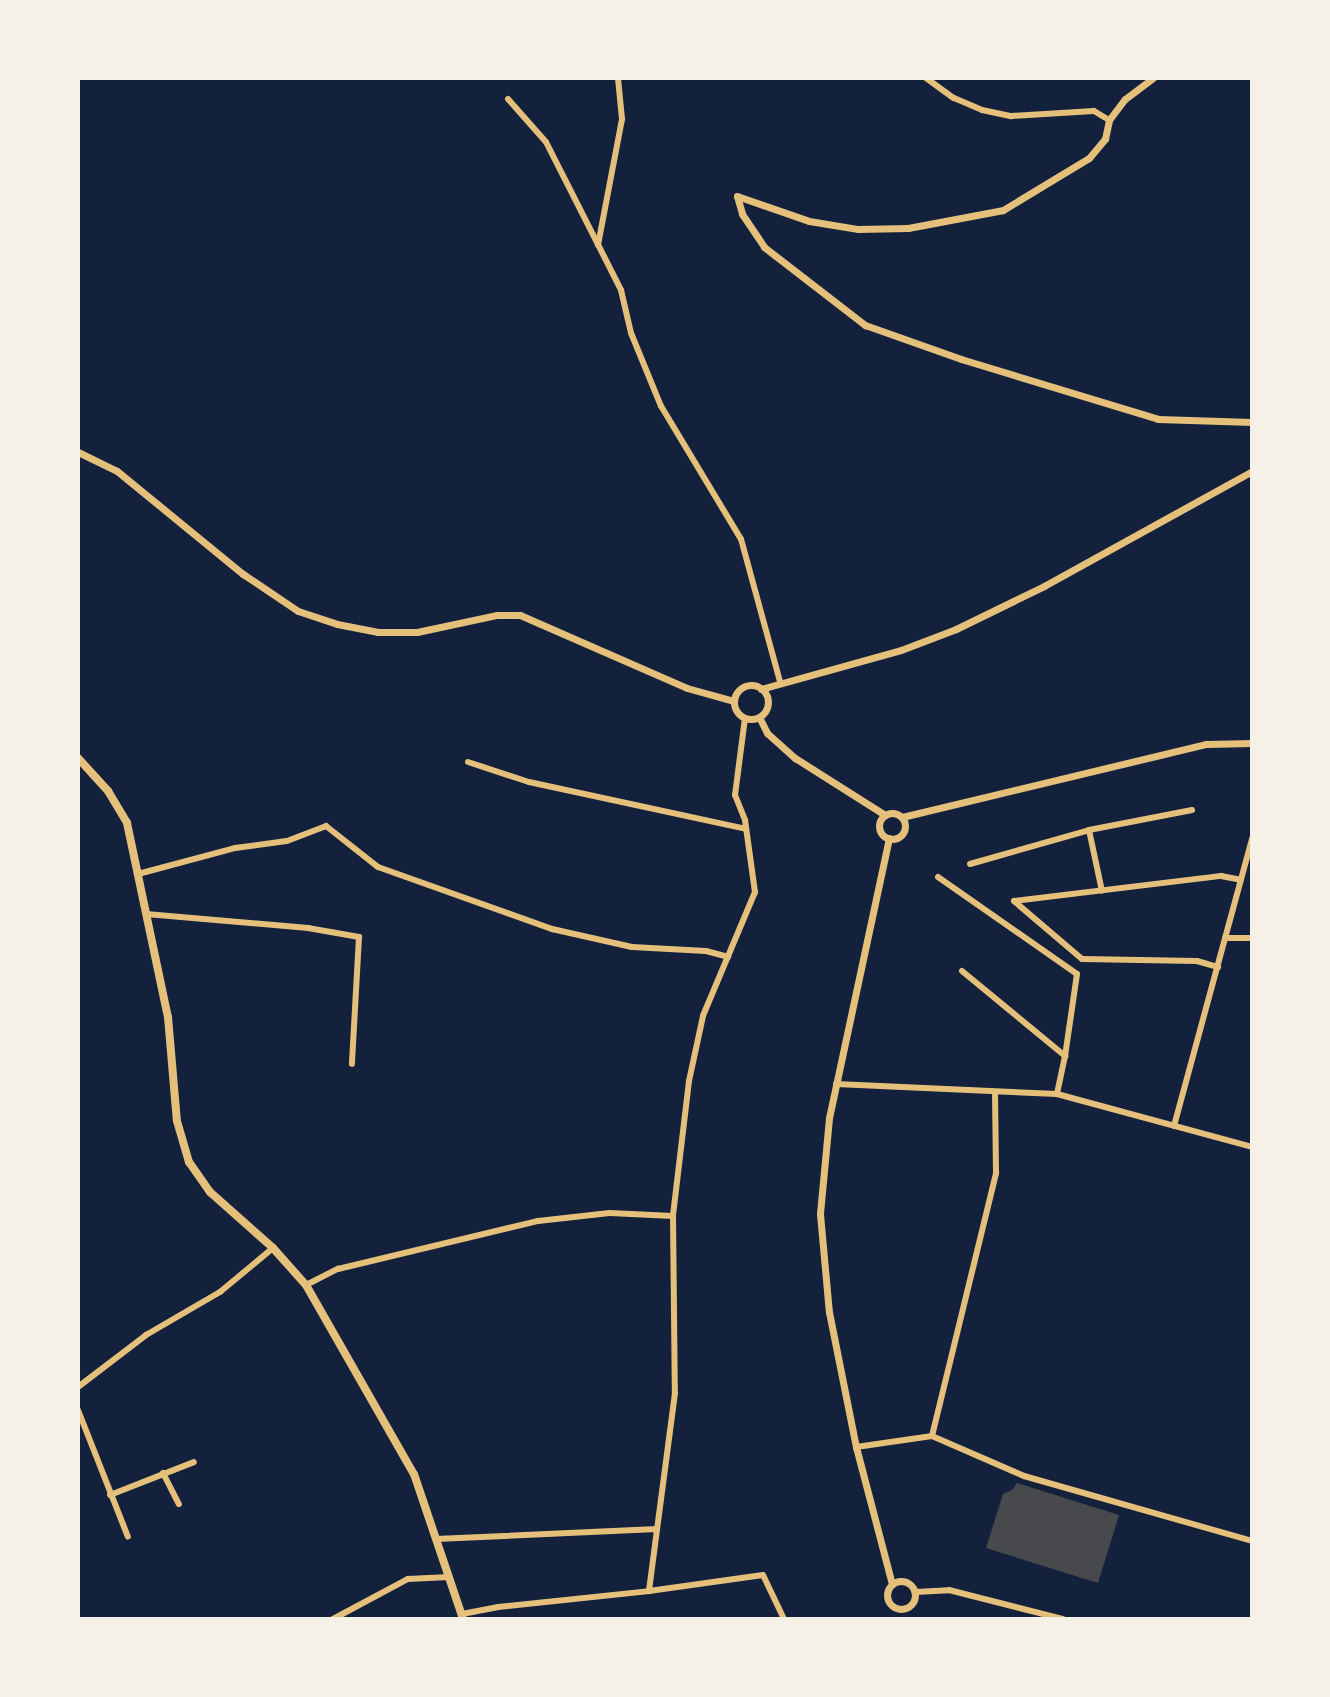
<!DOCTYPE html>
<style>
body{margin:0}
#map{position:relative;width:1330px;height:1697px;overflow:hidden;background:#14213d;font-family:"DM Sans",sans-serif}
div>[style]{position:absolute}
.building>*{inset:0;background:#48494c}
.minor>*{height:6px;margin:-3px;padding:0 3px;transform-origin:3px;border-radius:3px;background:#e5c07b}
.tertiary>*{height:7px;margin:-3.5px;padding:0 3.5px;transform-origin:3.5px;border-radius:3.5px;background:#e5c07b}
.tertiary>.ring{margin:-3.5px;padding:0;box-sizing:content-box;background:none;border:7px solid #e5c07b;border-radius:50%}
.secondary>*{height:8px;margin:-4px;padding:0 4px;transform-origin:4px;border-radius:4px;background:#e5c07b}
span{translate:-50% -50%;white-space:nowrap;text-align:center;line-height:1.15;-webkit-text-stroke:8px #f6f1e7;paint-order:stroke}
.frame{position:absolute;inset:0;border:80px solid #f6f1e7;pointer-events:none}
</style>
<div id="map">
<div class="building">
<i style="clip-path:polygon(1017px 1483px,1119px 1515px,1098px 1583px,986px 1548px,1003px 1494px,1012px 1490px)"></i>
</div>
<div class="minor">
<i style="left:926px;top:78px;width:34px;rotate:36deg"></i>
<i style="left:954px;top:98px;width:30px;rotate:23deg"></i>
<i style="left:982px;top:110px;width:30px;rotate:12deg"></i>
<i style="left:1011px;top:116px;width:83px;rotate:-3.4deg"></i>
<i style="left:1094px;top:111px;width:17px;rotate:31deg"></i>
<i style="left:508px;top:99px;width:57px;rotate:48.5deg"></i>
<i style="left:546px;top:142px;width:166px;rotate:63.1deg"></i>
<i style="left:621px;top:290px;width:44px;rotate:76.9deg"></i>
<i style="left:631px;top:333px;width:79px;rotate:67.7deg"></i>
<i style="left:661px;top:406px;width:155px;rotate:59deg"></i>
<i style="left:741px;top:539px;width:148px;rotate:74.7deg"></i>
<i style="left:598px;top:245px;width:128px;rotate:-79.2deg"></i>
<i style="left:622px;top:119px;width:41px;rotate:-95.6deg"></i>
<i style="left:745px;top:718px;width:78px;rotate:97.4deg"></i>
<i style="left:735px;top:795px;width:27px;rotate:68deg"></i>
<i style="left:745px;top:820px;width:73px;rotate:82.1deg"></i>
<i style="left:755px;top:892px;width:134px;rotate:112.8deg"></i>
<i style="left:703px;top:1016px;width:66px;rotate:102.2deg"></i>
<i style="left:689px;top:1081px;width:136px;rotate:96.8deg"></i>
<i style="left:673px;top:1216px;width:177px;rotate:89.4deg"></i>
<i style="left:675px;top:1393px;width:200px;rotate:97.5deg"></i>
<i style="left:649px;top:1591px;width:115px;rotate:-8deg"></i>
<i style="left:763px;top:1575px;width:49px;rotate:64.5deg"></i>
<i style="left:468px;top:762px;width:64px;rotate:18.2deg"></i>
<i style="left:529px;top:782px;width:222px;rotate:12.2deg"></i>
<i style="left:1089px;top:830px;width:62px;rotate:78deg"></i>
<i style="left:970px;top:864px;width:124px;rotate:-15.9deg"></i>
<i style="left:1089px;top:830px;width:105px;rotate:-11deg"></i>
<i style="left:138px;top:874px;width:100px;rotate:-15deg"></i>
<i style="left:235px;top:848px;width:52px;rotate:-7.7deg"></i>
<i style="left:287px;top:841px;width:42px;rotate:-21deg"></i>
<i style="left:326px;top:826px;width:66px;rotate:38.3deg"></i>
<i style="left:378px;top:867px;width:185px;rotate:19.6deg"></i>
<i style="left:552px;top:929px;width:82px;rotate:12.7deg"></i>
<i style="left:632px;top:947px;width:74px;rotate:3.1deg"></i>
<i style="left:706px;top:951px;width:23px;rotate:15deg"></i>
<i style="left:938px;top:877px;width:169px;rotate:34.9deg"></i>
<i style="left:1077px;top:974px;width:83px;rotate:98.3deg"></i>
<i style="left:1014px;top:901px;width:209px;rotate:-6.9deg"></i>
<i style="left:1221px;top:876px;width:20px;rotate:11deg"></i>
<i style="left:1014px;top:901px;width:89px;rotate:40.5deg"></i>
<i style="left:1082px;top:959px;width:115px;rotate:1deg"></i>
<i style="left:1197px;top:961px;width:22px;rotate:16deg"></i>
<i style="left:146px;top:914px;width:163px;rotate:4.9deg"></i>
<i style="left:308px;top:928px;width:52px;rotate:10deg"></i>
<i style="left:359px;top:937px;width:127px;rotate:93.2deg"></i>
<i style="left:1225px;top:938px;width:27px"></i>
<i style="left:962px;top:971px;width:134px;rotate:39.5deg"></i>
<i style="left:1065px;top:1056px;width:39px;rotate:102deg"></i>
<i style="left:836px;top:1084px;width:221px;rotate:2.6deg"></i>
<i style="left:1057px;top:1094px;width:202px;rotate:15.2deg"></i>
<i style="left:1174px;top:1126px;width:298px;rotate:-74.8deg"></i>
<i style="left:306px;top:1285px;width:36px;rotate:-27deg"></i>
<i style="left:338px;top:1269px;width:206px;rotate:-13.5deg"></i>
<i style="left:538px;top:1221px;width:72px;rotate:-6.3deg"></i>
<i style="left:610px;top:1213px;width:63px;rotate:2.7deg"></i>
<i style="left:78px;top:1387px;width:86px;rotate:-37.4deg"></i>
<i style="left:146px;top:1335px;width:86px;rotate:-30.2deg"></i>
<i style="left:220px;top:1292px;width:69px;rotate:-39.7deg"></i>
<i style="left:78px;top:1410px;width:136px;rotate:68.5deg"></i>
<i style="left:932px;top:1436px;width:271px;rotate:-76.3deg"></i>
<i style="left:996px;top:1173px;width:81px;rotate:-90.7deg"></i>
<i style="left:856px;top:1447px;width:77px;rotate:-8.2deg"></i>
<i style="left:932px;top:1436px;width:100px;rotate:23.5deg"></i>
<i style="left:1024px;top:1476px;width:237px;rotate:15.9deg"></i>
<i style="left:163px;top:1473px;width:35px;rotate:63deg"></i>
<i style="left:110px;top:1495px;width:90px;rotate:-21.4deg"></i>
<i style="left:436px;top:1539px;width:221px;rotate:-2.6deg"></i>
<i style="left:915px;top:1592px;width:34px;rotate:-3deg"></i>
<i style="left:949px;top:1590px;width:118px;rotate:14.3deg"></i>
<i style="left:462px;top:1614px;width:37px;rotate:-11deg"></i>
<i style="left:498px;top:1607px;width:152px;rotate:-6deg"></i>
<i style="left:333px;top:1619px;width:85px;rotate:-28.1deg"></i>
<i style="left:408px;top:1579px;width:41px;rotate:-2.8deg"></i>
</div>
<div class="tertiary">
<i style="left:737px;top:196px;width:19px;rotate:74deg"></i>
<i style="left:742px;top:214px;width:40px;rotate:56deg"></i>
<i style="left:764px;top:247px;width:128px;rotate:37.7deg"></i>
<i style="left:865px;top:325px;width:102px;rotate:19.5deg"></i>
<i style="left:961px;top:359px;width:206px;rotate:16.9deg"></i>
<i style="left:1158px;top:419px;width:94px;rotate:1.8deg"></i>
<i style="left:737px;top:196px;width:76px;rotate:19.1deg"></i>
<i style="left:809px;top:221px;width:50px;rotate:9.3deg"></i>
<i style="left:858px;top:229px;width:50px;rotate:-1.1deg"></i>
<i style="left:908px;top:228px;width:97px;rotate:-10.7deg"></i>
<i style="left:1003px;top:210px;width:100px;rotate:-31.2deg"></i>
<i style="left:1089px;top:158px;width:25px;rotate:-50deg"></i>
<i style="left:1105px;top:139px;width:19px;rotate:-78deg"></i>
<i style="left:1109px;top:120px;width:26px;rotate:-53deg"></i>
<i style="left:1125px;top:99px;width:35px;rotate:-37deg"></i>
<i style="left:78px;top:452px;width:43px;rotate:26deg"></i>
<i style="left:117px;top:471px;width:163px;rotate:39.3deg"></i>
<i style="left:243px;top:574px;width:66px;rotate:33.9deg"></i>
<i style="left:298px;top:611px;width:41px;rotate:18.4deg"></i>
<i style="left:337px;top:624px;width:42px;rotate:11deg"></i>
<i style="left:378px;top:632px;width:39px"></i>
<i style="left:417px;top:632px;width:82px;rotate:-12deg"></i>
<i style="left:497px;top:615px;width:23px"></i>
<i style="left:520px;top:615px;width:182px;rotate:23.6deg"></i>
<i style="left:687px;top:688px;width:49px;rotate:15.5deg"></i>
<i class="ring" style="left:734px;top:685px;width:27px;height:27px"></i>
<i style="left:761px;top:689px;width:145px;rotate:-15.6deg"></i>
<i style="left:901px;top:650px;width:59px;rotate:-20.9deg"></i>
<i style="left:956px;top:629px;width:98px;rotate:-26deg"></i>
<i style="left:1044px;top:586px;width:238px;rotate:-28.9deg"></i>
<i style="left:759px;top:717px;width:18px;rotate:63deg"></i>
<i style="left:767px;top:733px;width:38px;rotate:42deg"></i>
<i style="left:795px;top:758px;width:107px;rotate:32.3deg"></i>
<i class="ring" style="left:879px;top:813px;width:19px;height:19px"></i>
<i style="left:902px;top:817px;width:313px;rotate:-13.5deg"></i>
<i style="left:1206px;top:744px;width:46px;rotate:-1.2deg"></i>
<i style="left:889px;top:838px;width:286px;rotate:102.1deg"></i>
<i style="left:829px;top:1118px;width:96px;rotate:95.4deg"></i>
<i style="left:820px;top:1214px;width:98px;rotate:84.8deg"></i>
<i style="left:829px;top:1312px;width:138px;rotate:78.7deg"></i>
<i style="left:856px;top:1447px;width:142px;rotate:75.3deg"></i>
<i class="ring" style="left:887px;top:1581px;width:21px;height:21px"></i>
</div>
<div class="secondary">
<i style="left:78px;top:758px;width:45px;rotate:47.7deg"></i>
<i style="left:108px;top:791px;width:37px;rotate:59deg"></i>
<i style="left:127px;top:823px;width:198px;rotate:78.1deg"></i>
<i style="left:168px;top:1017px;width:104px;rotate:85.1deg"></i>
<i style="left:177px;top:1121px;width:43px;rotate:73.7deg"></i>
<i style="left:189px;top:1162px;width:37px;rotate:55deg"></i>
<i style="left:210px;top:1192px;width:84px;rotate:41.6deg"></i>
<i style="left:273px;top:1248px;width:50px;rotate:48.3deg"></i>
<i style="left:306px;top:1285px;width:218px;rotate:60.3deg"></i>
<i style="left:414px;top:1474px;width:153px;rotate:71.3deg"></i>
</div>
<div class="frame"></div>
</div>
